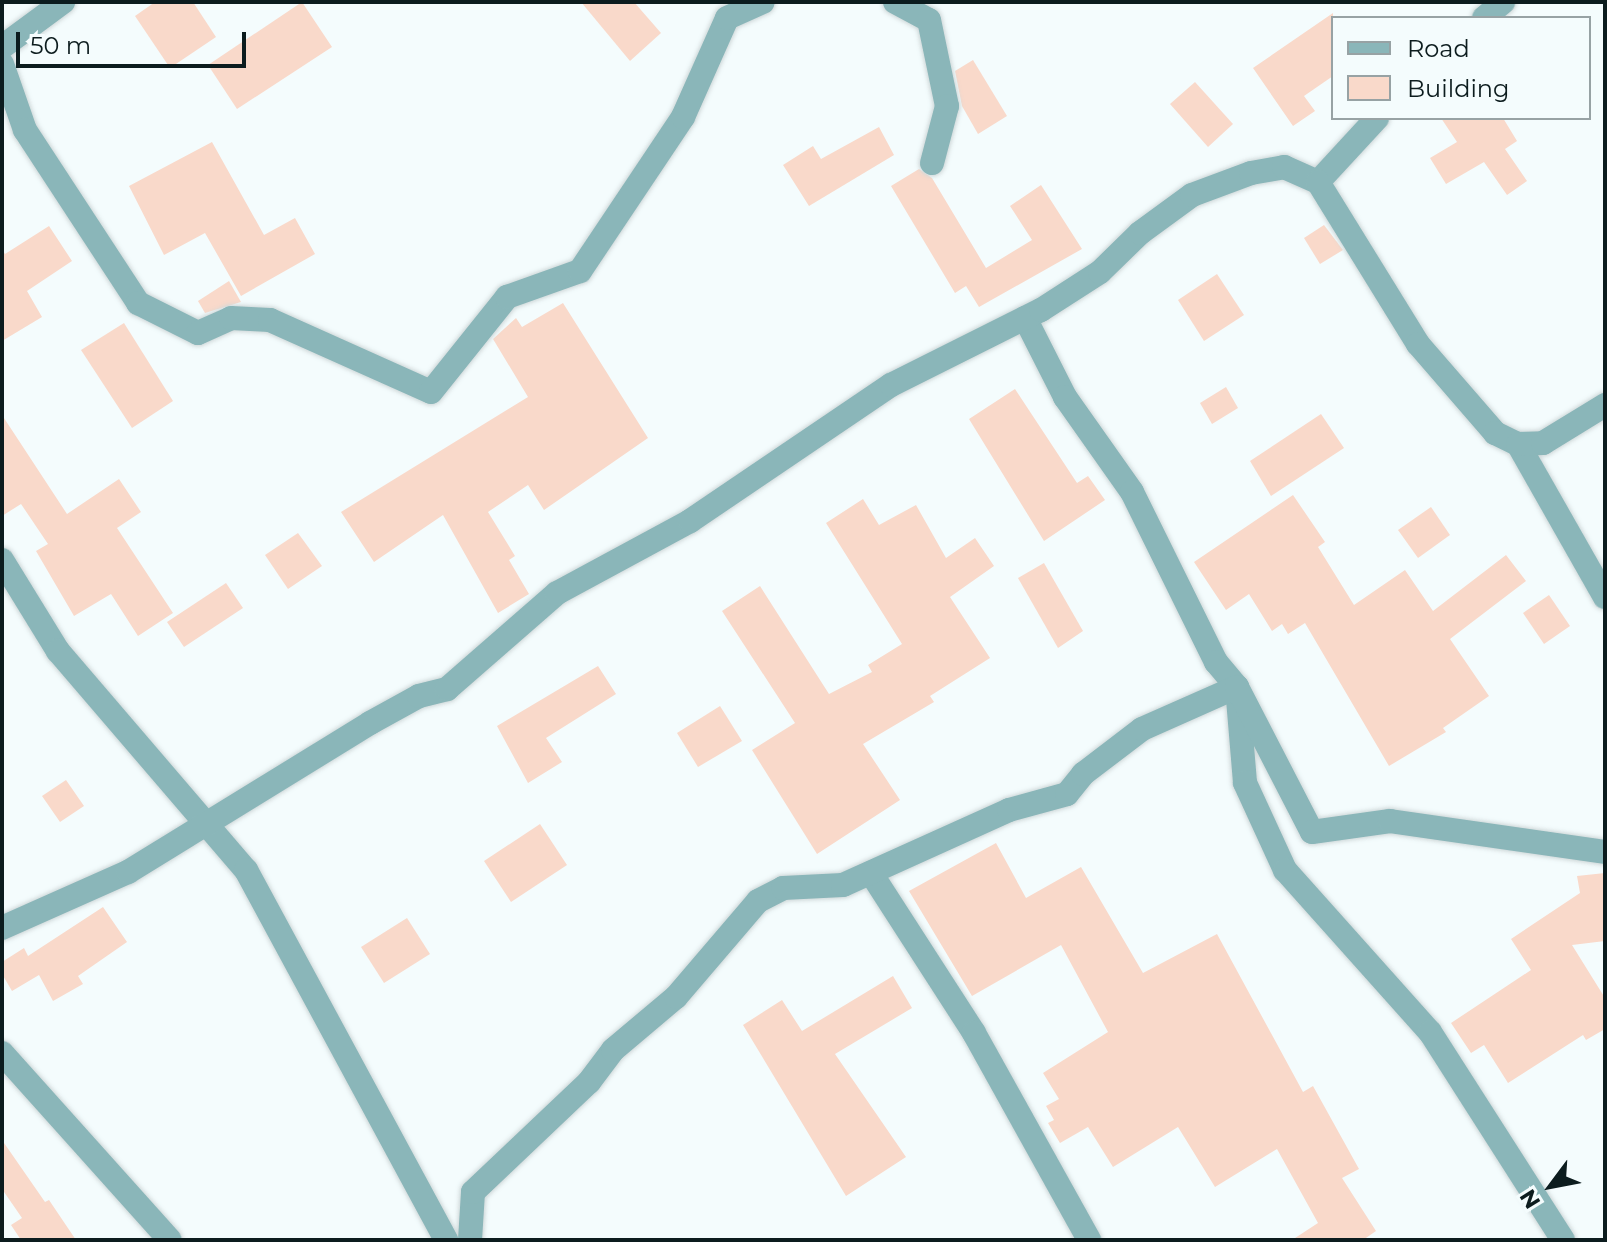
<!DOCTYPE html>
<style>
body{margin:0}
#map{position:relative;width:1607px;height:1242px;overflow:hidden;background:#f4fcfd;font-family:Montserrat,sans-serif}
div>[style]{position:absolute}
.building>*{inset:0;background:#f9d9ca}
.roads{filter:drop-shadow(0 0 2px #cfd8d9) drop-shadow(0 0 2px #cfd8d9)}
.minor>*{height:24px;margin:-12px;padding:0 12px;transform-origin:12px;border-radius:12px;background:#8ab6b9}
span{translate:-50% -50%;white-space:nowrap;text-align:center;line-height:1.15;-webkit-text-stroke:7px #f4fcfd;paint-order:stroke}
.frame{position:absolute;inset:0;border:4px solid #0c1c1e;pointer-events:none}
.legend{position:absolute;left:1331px;top:16px;width:260px;height:104px;box-sizing:border-box;background:#f4fcfd;border:2px solid #97a2a4;margin:0;padding:10px 14px;list-style:none;font-size:24px;color:#0c1c1e}
.legend li{display:flex;align-items:center;gap:16px;height:40px}
.legend b{width:40px;border:2px solid #97a2a4}
.north{position:absolute;left:1511px;top:1146px;width:80px;height:80px;-webkit-text-stroke:6px #f4fcfd;paint-order:stroke;rotate:238deg;font-size:22px;font-weight:700;line-height:32px;text-align:center;color:#0c1c1e}
.north::after{content:'';display:block;margin:auto;width:28px;height:36px;background:#0c1c1e;clip-path:polygon(50% 0,100% 100%,50% 72%,0 100%)}
.scale{position:absolute;left:16px;top:32px;width:230px;height:36px;box-sizing:border-box;border:4px solid #0c1c1e;border-top:0;padding-left:10px;font-size:24px;line-height:28px;white-space:nowrap;color:#0c1c1e;-webkit-text-stroke:6px #f4fcfd;paint-order:stroke}
</style>
<div id="map">
<div class="building">
<i style="clip-path:polygon(155px 2px,193px 2px,216px 37px,170px 68px,135px 16px)"></i>
<i style="clip-path:polygon(302px 2px,332px 47px,237px 109px,208px 65px)"></i>
<i style="clip-path:polygon(581px 2px,634px 2px,661px 33px,630px 61px)"></i>
<i style="clip-path:polygon(1333px 13px,1333px 76px,1304px 96px,1315px 111px,1293px 126px,1253px 68px)"></i>
<i style="clip-path:polygon(973px 60px,1007px 116px,978px 134px,962px 106px,955px 71px)"></i>
<i style="clip-path:polygon(1195px 82px,1233px 124px,1208px 147px,1170px 104px)"></i>
<i style="clip-path:polygon(1441px 118px,1503px 118px,1517px 141px,1505px 149px,1527px 181px,1507px 195px,1484px 162px,1446px 184px,1430px 158px,1457px 142px)"></i>
<i style="clip-path:polygon(879px 127px,894px 155px,809px 206px,783px 165px,813px 146px,821px 159px)"></i>
<i style="clip-path:polygon(212px 142px,264px 235px,295px 218px,315px 254px,241px 296px,205px 233px,164px 255px,129px 186px)"></i>
<i style="clip-path:polygon(919px 169px,932px 178px,986px 268px,1032px 240px,1010px 206px,1041px 185px,1082px 249px,979px 307px,966px 286px,955px 293px,891px 186px)"></i>
<i style="clip-path:polygon(1324px 225px,1343px 250px,1320px 264px,1304px 238px)"></i>
<i style="clip-path:polygon(49px 226px,72px 261px,27px 291px,42px 317px,2px 341px,2px 249px,5px 254px)"></i>
<i style="clip-path:polygon(1217px 274px,1244px 315px,1204px 341px,1178px 300px)"></i>
<i style="clip-path:polygon(229px 281px,241px 302px,205px 313px,198px 301px)"></i>
<i style="clip-path:polygon(563px 303px,648px 438px,544px 510px,528px 485px,488px 512px,515px 556px,509px 560px,529px 594px,498px 613px,443px 515px,374px 562px,341px 512px,528px 397px,493px 339px,516px 318px,522px 327px)"></i>
<i style="clip-path:polygon(124px 323px,173px 401px,132px 428px,81px 350px)"></i>
<i style="clip-path:polygon(1226px 387px,1238px 408px,1212px 424px,1200px 403px)"></i>
<i style="clip-path:polygon(1015px 389px,1077px 483px,1088px 476px,1105px 500px,1044px 541px,969px 419px)"></i>
<i style="clip-path:polygon(1321px 414px,1344px 448px,1271px 496px,1250px 461px)"></i>
<i style="clip-path:polygon(2px 415px,67px 514px,119px 479px,141px 512px,117px 528px,173px 613px,138px 636px,111px 594px,74px 616px,36px 551px,48px 544px,21px 504px,2px 516px)"></i>
<i style="clip-path:polygon(1293px 495px,1325px 542px,1318px 547px,1354px 605px,1405px 570px,1433px 611px,1506px 555px,1526px 581px,1450px 639px,1489px 696px,1443px 728px,1446px 732px,1389px 766px,1305px 623px,1288px 634px,1282px 624px,1272px 631px,1249px 594px,1226px 610px,1194px 562px)"></i>
<i style="clip-path:polygon(863px 499px,879px 525px,916px 505px,946px 558px,975px 538px,994px 566px,950px 597px,990px 658px,930px 696px,934px 702px,863px 744px,900px 800px,817px 854px,752px 750px,795px 723px,722px 611px,760px 586px,829px 694px,872px 672px,868px 665px,902px 644px,826px 523px)"></i>
<i style="clip-path:polygon(1431px 507px,1450px 535px,1418px 558px,1398px 530px)"></i>
<i style="clip-path:polygon(298px 533px,322px 566px,288px 589px,265px 555px)"></i>
<i style="clip-path:polygon(1044px 563px,1083px 631px,1058px 648px,1018px 578px)"></i>
<i style="clip-path:polygon(226px 583px,243px 608px,184px 647px,167px 622px)"></i>
<i style="clip-path:polygon(1549px 595px,1570px 626px,1544px 644px,1523px 613px)"></i>
<i style="clip-path:polygon(598px 666px,616px 694px,546px 738px,562px 762px,528px 783px,497px 726px)"></i>
<i style="clip-path:polygon(720px 706px,742px 741px,698px 767px,677px 733px)"></i>
<i style="clip-path:polygon(66px 780px,84px 806px,60px 822px,42px 796px)"></i>
<i style="clip-path:polygon(540px 824px,567px 865px,511px 902px,484px 861px)"></i>
<i style="clip-path:polygon(996px 843px,1026px 898px,1081px 867px,1143px 973px,1217px 934px,1303px 1092px,1313px 1086px,1359px 1169px,1342px 1178px,1376px 1231px,1363px 1240px,1292px 1240px,1318px 1223px,1277px 1149px,1215px 1187px,1178px 1127px,1113px 1167px,1088px 1127px,1060px 1143px,1048px 1123px,1054px 1120px,1046px 1106px,1059px 1099px,1043px 1073px,1108px 1032px,1061px 945px,972px 996px,909px 891px)"></i>
<i style="clip-path:polygon(1605px 873px,1605px 941px,1572px 945px,1605px 998px,1605px 1029px,1586px 1040px,1583px 1035px,1508px 1083px,1484px 1045px,1471px 1053px,1451px 1023px,1531px 970px,1511px 939px,1580px 893px,1577px 876px)"></i>
<i style="clip-path:polygon(103px 907px,127px 942px,78px 976px,83px 984px,53px 1001px,39px 975px,12px 991px,2px 974px,2px 962px,24px 948px,28px 956px)"></i>
<i style="clip-path:polygon(407px 918px,430px 954px,384px 983px,361px 947px)"></i>
<i style="clip-path:polygon(893px 976px,912px 1008px,835px 1054px,906px 1157px,846px 1196px,743px 1025px,782px 1000px,802px 1031px)"></i>
<i style="clip-path:polygon(2px 1140px,45px 1202px,49px 1200px,76px 1240px,21px 1240px,11px 1225px,22px 1218px,2px 1189px)"></i>
</div>
<div class="roads">
<div class="minor">
<i style="left:895px;top:2px;width:38px;rotate:28deg"></i>
<i style="left:929px;top:20px;width:88px;rotate:78.2deg"></i>
<i style="left:947px;top:106px;width:59px;rotate:104.7deg"></i>
<i style="left:1484px;top:18px;width:25px;rotate:-40deg"></i>
<i style="left:2px;top:47px;width:76px;rotate:-36.4deg"></i>
<i style="left:2px;top:64px;width:70px;rotate:70.8deg"></i>
<i style="left:25px;top:130px;width:207px;rotate:56.8deg"></i>
<i style="left:138px;top:303px;width:67px;rotate:26.6deg"></i>
<i style="left:198px;top:333px;width:36px;rotate:-24deg"></i>
<i style="left:231px;top:318px;width:39px;rotate:3deg"></i>
<i style="left:270px;top:320px;width:176px;rotate:24.1deg"></i>
<i style="left:431px;top:392px;width:122px;rotate:-51.3deg"></i>
<i style="left:507px;top:297px;width:77px;rotate:-19.6deg"></i>
<i style="left:580px;top:271px;width:185px;rotate:-56.2deg"></i>
<i style="left:683px;top:117px;width:108px;rotate:-66deg"></i>
<i style="left:727px;top:18px;width:39px;rotate:-24deg"></i>
<i style="left:1318px;top:182px;width:87px;rotate:-47.3deg"></i>
<i style="left:1025px;top:318px;width:89px;rotate:63.1deg"></i>
<i style="left:1065px;top:397px;width:116px;rotate:54.8deg"></i>
<i style="left:1132px;top:492px;width:190px;rotate:63.7deg"></i>
<i style="left:1216px;top:662px;width:33px;rotate:50deg"></i>
<i style="left:1237px;top:687px;width:96px;rotate:85.2deg"></i>
<i style="left:1245px;top:783px;width:96px;rotate:65.3deg"></i>
<i style="left:1285px;top:870px;width:217px;rotate:48.2deg"></i>
<i style="left:1430px;top:1032px;width:247px;rotate:57.4deg"></i>
<i style="left:1518px;top:444px;width:176px;rotate:60.4deg"></i>
<i style="left:2px;top:560px;width:107px;rotate:58.4deg"></i>
<i style="left:58px;top:651px;width:289px;rotate:49.4deg"></i>
<i style="left:246px;top:870px;width:421px;rotate:61.6deg"></i>
<i style="left:871px;top:873px;width:190px;rotate:57.2deg"></i>
<i style="left:974px;top:1033px;width:237px;rotate:60.9deg"></i>
<i style="left:2px;top:928px;width:138px;rotate:-24deg"></i>
<i style="left:128px;top:872px;width:284px;rotate:-31.6deg"></i>
<i style="left:370px;top:723px;width:56px;rotate:-28.9deg"></i>
<i style="left:419px;top:696px;width:29px;rotate:-14deg"></i>
<i style="left:447px;top:689px;width:146px;rotate:-41.1deg"></i>
<i style="left:557px;top:593px;width:151px;rotate:-28.4deg"></i>
<i style="left:690px;top:521px;width:243px;rotate:-34.1deg"></i>
<i style="left:891px;top:385px;width:168px;rotate:-26.6deg"></i>
<i style="left:1041px;top:310px;width:70px;rotate:-32.8deg"></i>
<i style="left:1100px;top:272px;width:56px;rotate:-44.3deg"></i>
<i style="left:1140px;top:233px;width:64px;rotate:-36.2deg"></i>
<i style="left:1192px;top:195px;width:63px;rotate:-20.4deg"></i>
<i style="left:1251px;top:173px;width:34px;rotate:-10deg"></i>
<i style="left:1284px;top:167px;width:37px;rotate:24deg"></i>
<i style="left:1318px;top:182px;width:190px;rotate:58.3deg"></i>
<i style="left:1418px;top:344px;width:118px;rotate:49.1deg"></i>
<i style="left:1495px;top:433px;width:25px;rotate:26deg"></i>
<i style="left:1518px;top:444px;width:25px;rotate:-2deg"></i>
<i style="left:1543px;top:443px;width:73px;rotate:-31.5deg"></i>
<i style="left:2px;top:1053px;width:251px;rotate:48.1deg"></i>
<i style="left:470px;top:1240px;width:48px;rotate:-86.4deg"></i>
<i style="left:473px;top:1192px;width:160px;rotate:-43.5deg"></i>
<i style="left:589px;top:1082px;width:40px;rotate:-53deg"></i>
<i style="left:613px;top:1050px;width:82px;rotate:-40.1deg"></i>
<i style="left:676px;top:997px;width:126px;rotate:-49.5deg"></i>
<i style="left:758px;top:901px;width:28px;rotate:-27deg"></i>
<i style="left:783px;top:888px;width:60px;rotate:-2.9deg"></i>
<i style="left:843px;top:885px;width:182px;rotate:-24.3deg"></i>
<i style="left:1009px;top:810px;width:60px;rotate:-15.4deg"></i>
<i style="left:1067px;top:794px;width:26px;rotate:-51deg"></i>
<i style="left:1083px;top:774px;width:74px;rotate:-37.3deg"></i>
<i style="left:1142px;top:729px;width:104px;rotate:-23.9deg"></i>
<i style="left:1237px;top:687px;width:163px;rotate:62.7deg"></i>
<i style="left:1312px;top:832px;width:79px;rotate:-8deg"></i>
<i style="left:1390px;top:821px;width:217px;rotate:8.2deg"></i>
</div>
</div>
<div class="frame"></div>
<ul class="legend">
<li><b style="height:10px;background:#8ab6b9"></b>Road</li>
<li><b style="height:22px;background:#f9d9ca"></b>Building</li>
</ul>
<div class="north">N</div>
<div class="scale">50 m</div>
</div>
